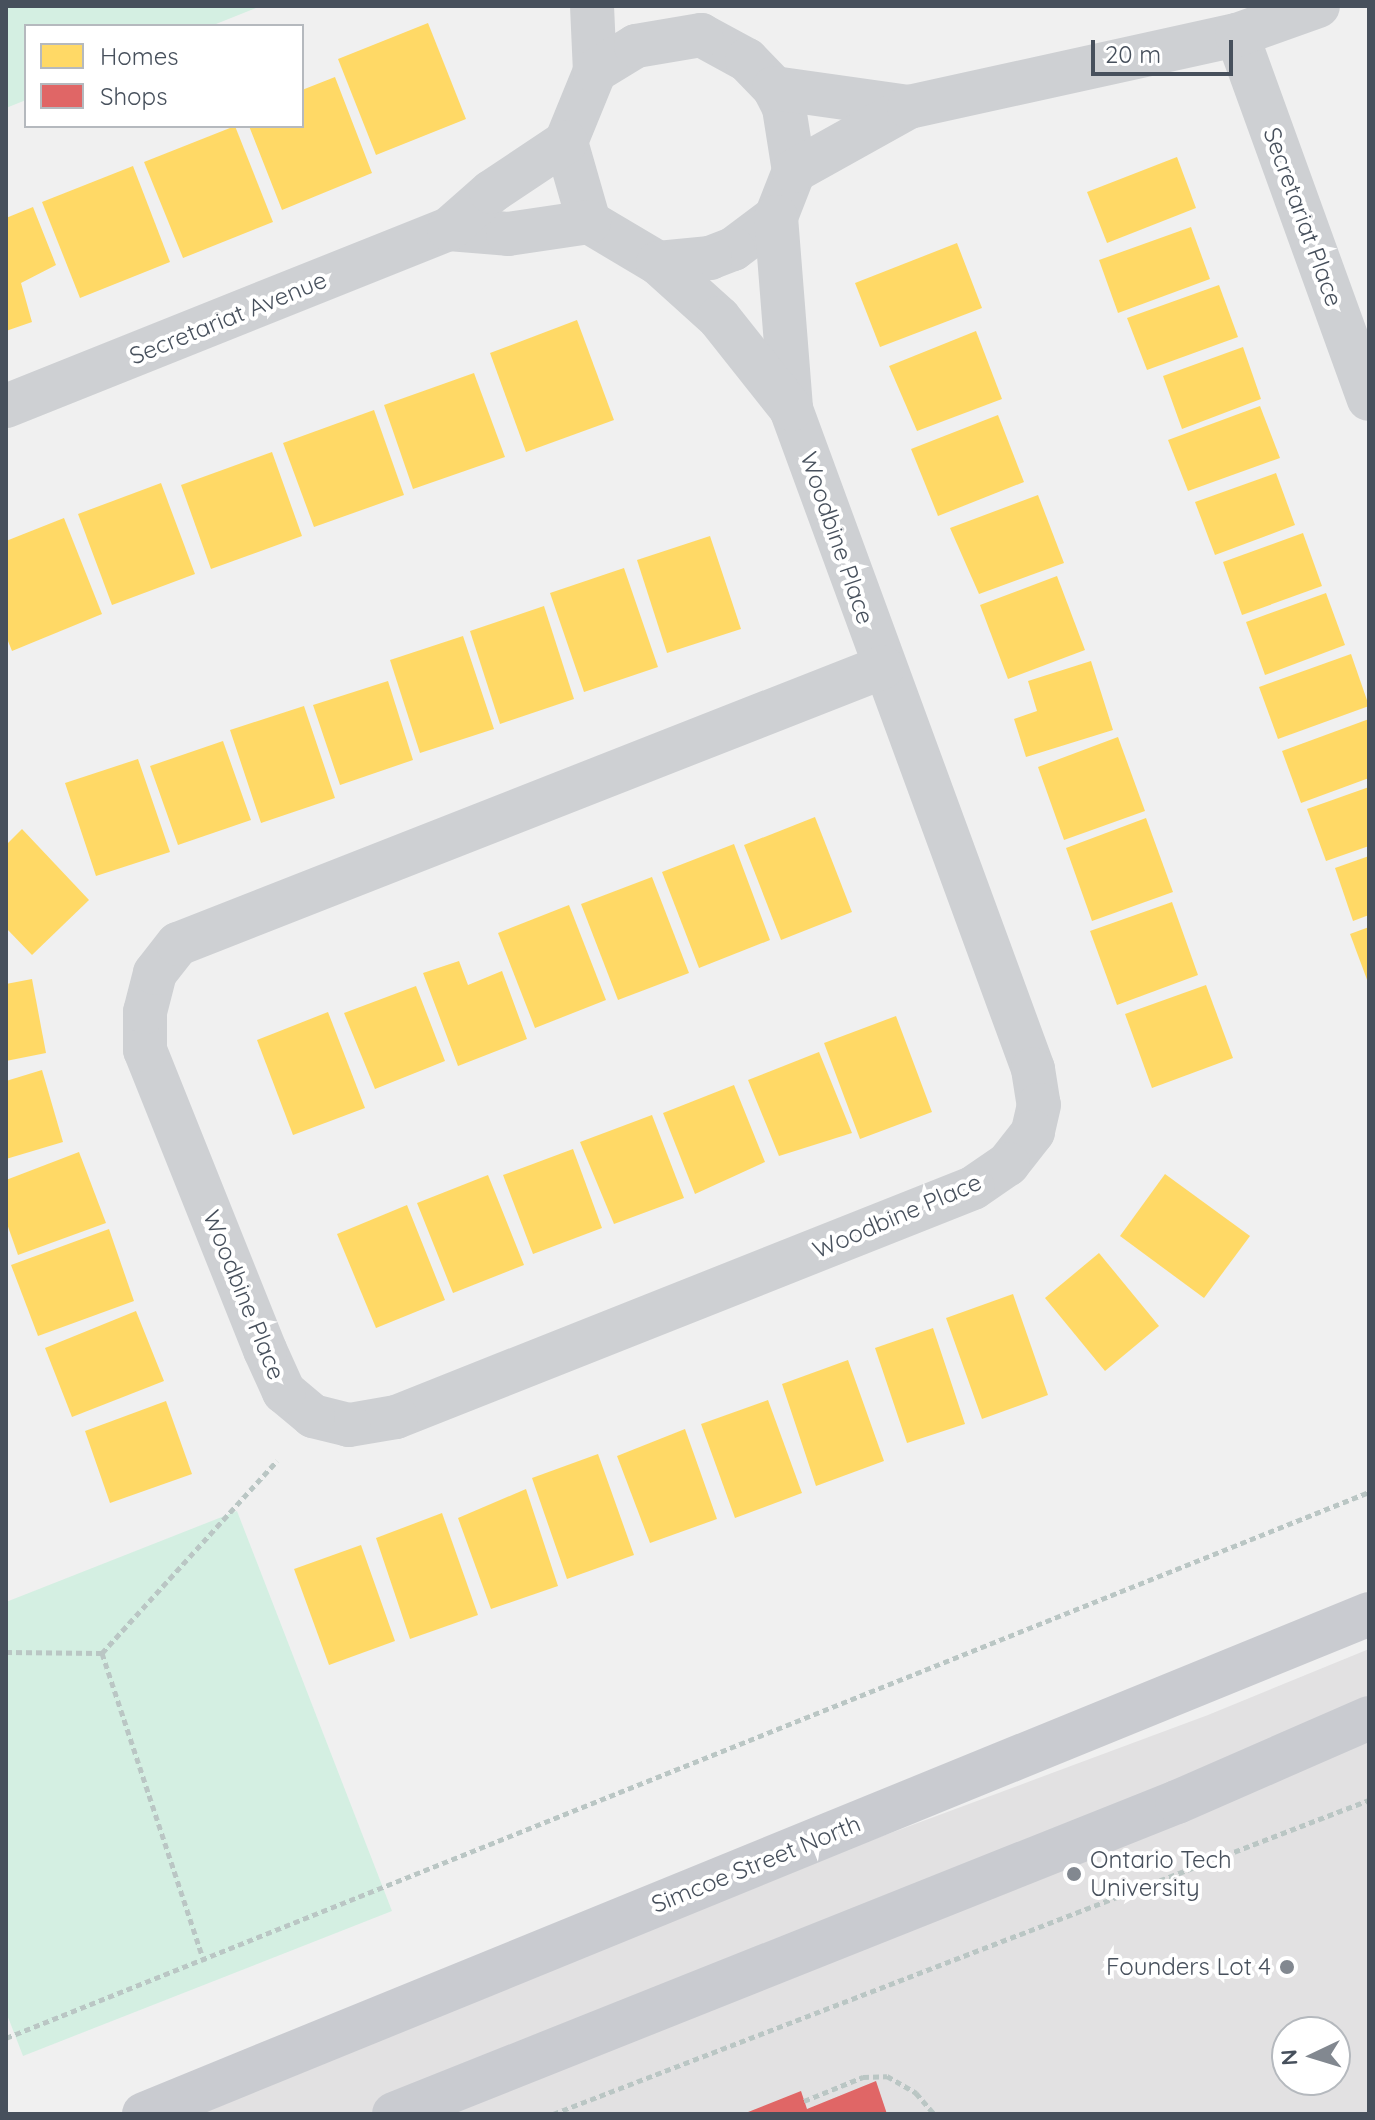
<!DOCTYPE html>
<style>
body{margin:0}
#map{position:relative;width:1375px;height:2120px;overflow:hidden;background:#f0f0f0;font-family:Quicksand,sans-serif}
div>[style]{position:absolute}
.education>*{inset:0;background:#e2e1e2}
.green>*{inset:0;background:#d4efe2}
.homes>*{inset:0;background:#ffd966}
.shops>*{inset:0;background:#e06666}
.path>*{height:5px;margin-top:-2.5px;transform-origin:0;background:repeating-linear-gradient(90deg,#bac6c4 0 6px,transparent 0 10px)}
.minor>*{height:44px;margin:-22px;padding:0 22px;transform-origin:22px;border-radius:22px;background:#ced0d3}
.major>*{height:44px;margin:-22px;padding:0 22px;transform-origin:22px;border-radius:22px;background:#c9cbd0}
.dots>*{width:22px;height:22px;translate:-50% -50%;box-sizing:border-box;border:4px solid #fff;border-radius:50%}
span{translate:-50% -50%;white-space:nowrap;text-align:center;line-height:1.15;-webkit-text-stroke:8px #fff;paint-order:stroke}
.street-label{font-size:24px;color:#47505c}
.poi-label{font-size:24px;color:#47505c}
.left{translate:0 -50%;text-align:left}
.right{translate:-100% -50%;text-align:right}
.frame{position:absolute;inset:0;border:8px solid #47505c;pointer-events:none}
.legend{position:absolute;left:24px;top:24px;width:280px;height:104px;box-sizing:border-box;background:#fff;border:2px solid #b5b9be;margin:0;padding:10px 14px;list-style:none;font-size:24px;color:#47505c}
.legend li{display:flex;align-items:center;gap:16px;height:40px}
.legend b{width:40px;border:2px solid #b5b9be}
.north{position:absolute;left:1271px;top:2016px;width:80px;height:80px;box-sizing:border-box;background:#fff;border:2px solid #b5b9be;border-radius:50%;rotate:266deg;font-size:22px;font-weight:700;line-height:32px;text-align:center;color:#47505c}
.north::after{content:'';display:block;margin:auto;width:28px;height:36px;background:#828890;clip-path:polygon(50% 0,100% 100%,50% 72%,0 100%)}
.scale{position:absolute;left:1091px;top:40px;width:142px;height:36px;box-sizing:border-box;border:4px solid #47505c;border-top:0;padding-left:10px;font-size:24px;line-height:28px;white-space:nowrap;color:#47505c;-webkit-text-stroke:6px #fff;paint-order:stroke}
</style>
<div id="map">
<div class="education">
<i style="clip-path:polygon(evenodd,1369px 1649px,1369px 2114px,135px 2114px,1208px 1715px,1369px 1649px,1287px 2032px,1335px 2032px,1335px 2080px,1287px 2080px,1287px 2032px)"></i>
</div>
<div class="green">
<i style="clip-path:polygon(6px 6px,261px 6px,211px 26px,26px 26px,26px 100px,6px 108px)"></i>
<i style="clip-path:polygon(237px 1511px,392px 1911px,23px 2056px,6px 2012px,6px 1602px)"></i>
</div>
<div class="homes">
<i style="clip-path:polygon(428px 23px,466px 119px,376px 155px,338px 59px)"></i>
<i style="clip-path:polygon(335px 77px,372px 173px,282px 210px,249px 126px,302px 126px,302px 90px)"></i>
<i style="clip-path:polygon(235px 126px,273px 222px,183px 258px,144px 162px)"></i>
<i style="clip-path:polygon(1177px 157px,1196px 208px,1107px 243px,1087px 192px)"></i>
<i style="clip-path:polygon(133px 166px,170px 262px,80px 298px,42px 202px)"></i>
<i style="clip-path:polygon(33px 207px,56px 265px,21px 283px,32px 322px,6px 331px,6px 218px)"></i>
<i style="clip-path:polygon(1191px 227px,1210px 279px,1118px 313px,1099px 260px)"></i>
<i style="clip-path:polygon(957px 243px,982px 308px,880px 347px,855px 283px)"></i>
<i style="clip-path:polygon(1219px 285px,1238px 337px,1147px 370px,1127px 318px)"></i>
<i style="clip-path:polygon(577px 320px,614px 420px,526px 452px,490px 353px)"></i>
<i style="clip-path:polygon(976px 331px,1002px 399px,917px 431px,889px 366px)"></i>
<i style="clip-path:polygon(1243px 347px,1261px 399px,1182px 429px,1163px 376px)"></i>
<i style="clip-path:polygon(474px 373px,505px 457px,413px 489px,384px 405px)"></i>
<i style="clip-path:polygon(1260px 406px,1280px 458px,1188px 491px,1168px 440px)"></i>
<i style="clip-path:polygon(374px 410px,404px 495px,314px 527px,283px 443px)"></i>
<i style="clip-path:polygon(998px 415px,1024px 482px,938px 516px,911px 449px)"></i>
<i style="clip-path:polygon(272px 452px,302px 536px,211px 569px,181px 485px)"></i>
<i style="clip-path:polygon(1276px 473px,1295px 525px,1215px 555px,1195px 502px)"></i>
<i style="clip-path:polygon(161px 483px,195px 574px,112px 605px,78px 514px)"></i>
<i style="clip-path:polygon(1038px 495px,1064px 563px,979px 594px,950px 528px)"></i>
<i style="clip-path:polygon(64px 518px,102px 614px,12px 651px,6px 636px,6px 541px)"></i>
<i style="clip-path:polygon(1303px 533px,1322px 586px,1242px 615px,1223px 562px)"></i>
<i style="clip-path:polygon(710px 536px,741px 629px,667px 653px,637px 560px)"></i>
<i style="clip-path:polygon(624px 568px,658px 667px,584px 692px,550px 593px)"></i>
<i style="clip-path:polygon(1057px 576px,1085px 650px,1008px 679px,980px 605px)"></i>
<i style="clip-path:polygon(1326px 593px,1345px 645px,1265px 675px,1246px 622px)"></i>
<i style="clip-path:polygon(544px 606px,574px 699px,500px 724px,470px 631px)"></i>
<i style="clip-path:polygon(463px 636px,494px 729px,420px 753px,390px 660px)"></i>
<i style="clip-path:polygon(1351px 654px,1369px 706px,1278px 739px,1259px 687px)"></i>
<i style="clip-path:polygon(1091px 661px,1113px 730px,1026px 757px,1014px 719px,1037px 711px,1028px 681px)"></i>
<i style="clip-path:polygon(388px 681px,413px 760px,340px 785px,313px 705px)"></i>
<i style="clip-path:polygon(304px 706px,335px 798px,261px 823px,230px 730px)"></i>
<i style="clip-path:polygon(1369px 719px,1369px 778px,1301px 803px,1282px 751px)"></i>
<i style="clip-path:polygon(1118px 737px,1145px 811px,1064px 840px,1038px 767px)"></i>
<i style="clip-path:polygon(223px 741px,251px 820px,178px 845px,150px 766px)"></i>
<i style="clip-path:polygon(138px 759px,170px 852px,96px 876px,65px 783px)"></i>
<i style="clip-path:polygon(1369px 787px,1369px 846px,1326px 861px,1307px 809px)"></i>
<i style="clip-path:polygon(815px 817px,852px 912px,781px 940px,744px 845px)"></i>
<i style="clip-path:polygon(1146px 818px,1173px 892px,1092px 921px,1066px 848px)"></i>
<i style="clip-path:polygon(22px 829px,89px 900px,32px 955px,6px 928px,6px 845px)"></i>
<i style="clip-path:polygon(734px 844px,770px 940px,699px 968px,662px 872px)"></i>
<i style="clip-path:polygon(1369px 856px,1369px 915px,1353px 921px,1335px 868px)"></i>
<i style="clip-path:polygon(652px 877px,689px 973px,618px 1000px,581px 904px)"></i>
<i style="clip-path:polygon(1172px 902px,1198px 975px,1117px 1005px,1090px 931px)"></i>
<i style="clip-path:polygon(569px 905px,606px 1000px,535px 1028px,498px 933px)"></i>
<i style="clip-path:polygon(1369px 927px,1369px 985px,1350px 934px)"></i>
<i style="clip-path:polygon(459px 961px,468px 985px,502px 971px,527px 1039px,458px 1066px,423px 973px)"></i>
<i style="clip-path:polygon(32px 979px,46px 1053px,6px 1061px,6px 984px)"></i>
<i style="clip-path:polygon(1206px 985px,1233px 1058px,1152px 1088px,1125px 1014px)"></i>
<i style="clip-path:polygon(416px 986px,445px 1061px,375px 1089px,344px 1013px)"></i>
<i style="clip-path:polygon(328px 1012px,365px 1108px,293px 1135px,257px 1040px)"></i>
<i style="clip-path:polygon(896px 1016px,932px 1112px,860px 1139px,824px 1043px)"></i>
<i style="clip-path:polygon(819px 1052px,852px 1133px,779px 1156px,748px 1080px)"></i>
<i style="clip-path:polygon(42px 1070px,63px 1142px,6px 1159px,6px 1081px)"></i>
<i style="clip-path:polygon(734px 1085px,765px 1162px,695px 1194px,663px 1113px)"></i>
<i style="clip-path:polygon(652px 1115px,684px 1198px,614px 1224px,580px 1142px)"></i>
<i style="clip-path:polygon(573px 1149px,602px 1228px,533px 1254px,503px 1175px)"></i>
<i style="clip-path:polygon(79px 1152px,106px 1223px,18px 1255px,6px 1221px,6px 1180px)"></i>
<i style="clip-path:polygon(1165px 1174px,1250px 1236px,1204px 1298px,1120px 1236px)"></i>
<i style="clip-path:polygon(488px 1175px,524px 1265px,453px 1293px,417px 1203px)"></i>
<i style="clip-path:polygon(407px 1205px,445px 1300px,376px 1328px,337px 1234px)"></i>
<i style="clip-path:polygon(109px 1229px,134px 1301px,38px 1336px,11px 1265px)"></i>
<i style="clip-path:polygon(1099px 1253px,1159px 1326px,1105px 1371px,1045px 1298px)"></i>
<i style="clip-path:polygon(1013px 1294px,1048px 1395px,982px 1419px,946px 1318px)"></i>
<i style="clip-path:polygon(136px 1311px,164px 1381px,72px 1417px,45px 1348px)"></i>
<i style="clip-path:polygon(933px 1328px,965px 1424px,907px 1443px,875px 1348px)"></i>
<i style="clip-path:polygon(848px 1360px,884px 1461px,816px 1486px,782px 1384px)"></i>
<i style="clip-path:polygon(768px 1400px,802px 1493px,735px 1518px,701px 1424px)"></i>
<i style="clip-path:polygon(166px 1401px,192px 1474px,110px 1503px,85px 1431px)"></i>
<i style="clip-path:polygon(685px 1429px,717px 1519px,650px 1543px,617px 1456px)"></i>
<i style="clip-path:polygon(598px 1454px,634px 1555px,567px 1579px,532px 1478px)"></i>
<i style="clip-path:polygon(526px 1489px,558px 1586px,491px 1609px,458px 1518px)"></i>
<i style="clip-path:polygon(442px 1513px,478px 1615px,410px 1639px,376px 1538px)"></i>
<i style="clip-path:polygon(361px 1545px,395px 1641px,329px 1665px,294px 1569px)"></i>
</div>
<div class="shops">
<i style="clip-path:polygon(876px 2081px,887px 2114px,743px 2114px,801px 2091px,807px 2109px)"></i>
</div>
<div class="path">
<i style="left:6px;top:1652px;width:96px;rotate:0.6deg"></i>
<i style="left:102px;top:1653px;width:260px;rotate:-47.7deg"></i>
<i style="left:102px;top:1653px;width:325px;rotate:71.7deg"></i>
<i style="left:6px;top:2038px;width:1468px;rotate:-21.83deg"></i>
<i style="left:804px;top:2101px;width:64px;rotate:-22.1deg"></i>
<i style="left:863px;top:2077px;width:24px;rotate:-2deg"></i>
<i style="left:887px;top:2076px;width:34px;rotate:30deg"></i>
<i style="left:916px;top:2093px;width:28px;rotate:49deg"></i>
<i style="left:553px;top:2114px;width:874px;rotate:-21.05deg"></i>
</div>
<div class="minor">
<i style="left:592px;top:6px;width:65px;rotate:87.4deg"></i>
<i style="left:701px;top:35px;width:52px;rotate:28.5deg"></i>
<i style="left:747px;top:60px;width:39px;rotate:46deg"></i>
<i style="left:774px;top:88px;width:22px;rotate:63deg"></i>
<i style="left:784px;top:108px;width:64px;rotate:81deg"></i>
<i style="left:794px;top:171px;width:49px;rotate:111.4deg"></i>
<i style="left:776px;top:217px;width:54px;rotate:143.3deg"></i>
<i style="left:733px;top:249px;width:25px;rotate:159deg"></i>
<i style="left:710px;top:258px;width:52px;rotate:174.5deg"></i>
<i style="left:658px;top:263px;width:80px;rotate:-149.3deg"></i>
<i style="left:589px;top:222px;width:83px;rotate:-106deg"></i>
<i style="left:566px;top:142px;width:77px;rotate:-67.8deg"></i>
<i style="left:595px;top:71px;width:48px;rotate:-31.4deg"></i>
<i style="left:636px;top:46px;width:66px;rotate:-9.6deg"></i>
<i style="left:1237px;top:35px;width:387px;rotate:70.1deg"></i>
<i style="left:774px;top:88px;width:136px;rotate:8deg"></i>
<i style="left:794px;top:171px;width:132px;rotate:-29.1deg"></i>
<i style="left:909px;top:107px;width:336px;rotate:-12.4deg"></i>
<i style="left:1237px;top:35px;width:86px;rotate:-19.7deg"></i>
<i style="left:776px;top:217px;width:193px;rotate:85.5deg"></i>
<i style="left:791px;top:409px;width:703px;rotate:69.86deg"></i>
<i style="left:1033px;top:1069px;width:36px;rotate:81deg"></i>
<i style="left:1039px;top:1105px;width:28px;rotate:103deg"></i>
<i style="left:1033px;top:1132px;width:41px;rotate:128deg"></i>
<i style="left:1008px;top:1164px;width:42px;rotate:145.6deg"></i>
<i style="left:973px;top:1188px;width:621px;rotate:158.35deg"></i>
<i style="left:396px;top:1417px;width:48px;rotate:170.3deg"></i>
<i style="left:349px;top:1425px;width:37px;rotate:-166deg"></i>
<i style="left:313px;top:1416px;width:38px;rotate:-140deg"></i>
<i style="left:284px;top:1392px;width:46px;rotate:-114.3deg"></i>
<i style="left:265px;top:1350px;width:323px;rotate:-111.8deg"></i>
<i style="left:145px;top:1050px;width:38px;rotate:-90deg"></i>
<i style="left:145px;top:1012px;width:40px;rotate:-75.6deg"></i>
<i style="left:155px;top:973px;width:37px;rotate:-52deg"></i>
<i style="left:178px;top:944px;width:757px;rotate:-21.45deg"></i>
<i style="left:449px;top:229px;width:59px;rotate:4.8deg"></i>
<i style="left:508px;top:234px;width:82px;rotate:-8.4deg"></i>
<i style="left:658px;top:263px;width:82px;rotate:42deg"></i>
<i style="left:719px;top:318px;width:116px;rotate:51.6deg"></i>
<i style="left:6px;top:406px;width:477px;rotate:-21.8deg"></i>
<i style="left:449px;top:229px;width:56px;rotate:-41.4deg"></i>
<i style="left:491px;top:192px;width:90px;rotate:-33.7deg"></i>
</div>
<div class="major">
<i style="left:144px;top:2114px;width:1323px;rotate:-22.2deg"></i>
<i style="left:394px;top:2114px;width:843px;rotate:-21.73deg"></i>
<i style="left:1177px;top:1802px;width:210px;rotate:-23.6deg"></i>
</div>
<div class="dots">
<i style="left:1074px;top:1874px;background:#828890"></i>
<i style="left:1287px;top:1967px;background:#828890"></i>
</div>
<div class="street-label">
<span style="left:1303px;top:217px;rotate:70deg">Secretariat Place</span>
<span style="left:228px;top:318px;rotate:-22deg">Secretariat Avenue</span>
<span style="left:837px;top:538px;rotate:71deg">Woodbine Place</span>
<span style="left:897px;top:1216px;rotate:-23deg">Woodbine Place</span>
<span style="left:244px;top:1295px;rotate:68deg">Woodbine Place</span>
<span style="left:756px;top:1864px;rotate:-22deg">Simcoe Street North</span>
</div>
<div class="poi-label">
<span class="left" style="left:1090px;top:1874px">Ontario Tech<br>University</span>
<span class="right" style="left:1271px;top:1967px">Founders Lot 4</span>
</div>
<div class="frame"></div>
<ul class="legend">
<li><b style="height:22px;background:#ffd966"></b>Homes</li>
<li><b style="height:22px;background:#e06666"></b>Shops</li>
</ul>
<div class="north">N</div>
<div class="scale">20 m</div>
</div>
